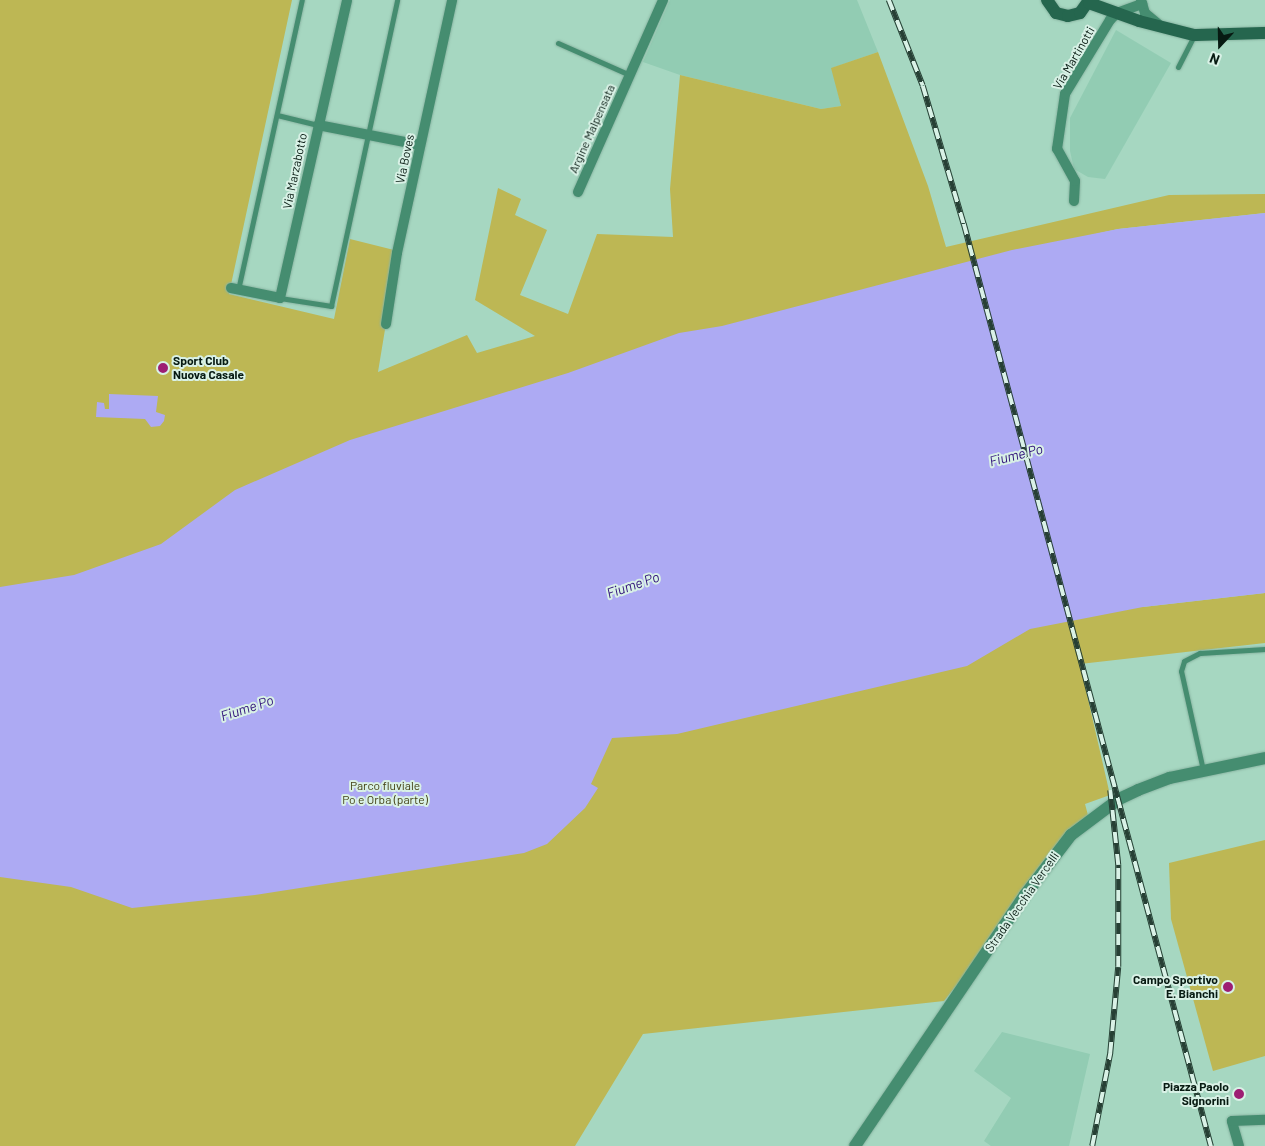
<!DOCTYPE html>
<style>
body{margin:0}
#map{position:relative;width:1265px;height:1146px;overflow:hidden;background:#a6d7c1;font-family:Barlow,sans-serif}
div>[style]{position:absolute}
.built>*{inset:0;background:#92ccb3}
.green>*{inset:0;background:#bdb754}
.water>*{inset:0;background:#adaaf3}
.roads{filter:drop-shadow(0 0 1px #89b5a2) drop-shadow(0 0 1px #89b5a2)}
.service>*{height:5px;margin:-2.5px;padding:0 2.5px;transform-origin:2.5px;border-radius:2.5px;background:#458d70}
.minor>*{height:10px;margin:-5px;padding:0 5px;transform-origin:5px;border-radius:5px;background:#458d70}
.tertiary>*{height:12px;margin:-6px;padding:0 6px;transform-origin:6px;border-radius:6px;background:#458d70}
.secondary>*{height:12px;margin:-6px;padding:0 6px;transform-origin:6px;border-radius:6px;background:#25664e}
.rail>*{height:5.5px;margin-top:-2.75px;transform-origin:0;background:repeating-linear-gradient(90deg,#d9f1e6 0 11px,#274035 0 22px);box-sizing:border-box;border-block:1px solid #274035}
.dots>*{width:14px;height:14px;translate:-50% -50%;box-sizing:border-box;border:2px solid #d9f1e6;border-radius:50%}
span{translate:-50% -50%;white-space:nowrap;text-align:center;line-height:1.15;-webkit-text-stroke:4px #d9f1e6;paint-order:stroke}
.street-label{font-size:12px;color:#071a12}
.poi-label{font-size:12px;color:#071a12;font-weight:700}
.left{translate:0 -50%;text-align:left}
.right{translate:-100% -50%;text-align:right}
.park-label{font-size:12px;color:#434013}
.water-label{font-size:14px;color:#2f1079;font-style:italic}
.north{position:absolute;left:1195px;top:20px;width:50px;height:50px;-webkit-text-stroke:4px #d9f1e6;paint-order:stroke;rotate:201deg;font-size:14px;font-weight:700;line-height:20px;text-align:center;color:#071a12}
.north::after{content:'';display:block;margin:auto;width:18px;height:22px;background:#071a12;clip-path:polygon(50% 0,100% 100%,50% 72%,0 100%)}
</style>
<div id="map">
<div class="built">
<i style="clip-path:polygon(670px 0,857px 0,878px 52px,832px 68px,841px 106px,821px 109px,680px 75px,643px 62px)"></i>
<i style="clip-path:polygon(1116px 30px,1171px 63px,1105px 179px,1088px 177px,1074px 169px,1070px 151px,1070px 118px)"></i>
<i style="clip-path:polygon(1002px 1032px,1090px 1054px,1069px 1146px,991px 1146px,984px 1141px,1011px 1098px,974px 1071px)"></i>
</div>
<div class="green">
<i style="clip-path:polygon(0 0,292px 0,229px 294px,334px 319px,350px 239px,398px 251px,378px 372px,467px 335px,477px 353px,535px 336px,475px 300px,498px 188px,521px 199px,515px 215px,547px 230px,520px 295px,568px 314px,597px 234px,673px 237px,670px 189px,680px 75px,821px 109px,841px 106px,831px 68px,878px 52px,928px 186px,946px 247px,1169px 195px,1265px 194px,1265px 213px,1118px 229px,948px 267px,1143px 607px,1265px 593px,1265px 643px,1080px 664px,1110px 795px,1085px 804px,1089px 819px,944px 1001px,643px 1034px,575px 1146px,0 1146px)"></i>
<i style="clip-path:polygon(1265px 840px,1265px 1056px,1213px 1071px,1171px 919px,1169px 863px)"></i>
</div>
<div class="water">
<i style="clip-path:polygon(1265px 213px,1265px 593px,1143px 607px,1030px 629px,967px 666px,677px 734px,612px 738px,591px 784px,598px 788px,585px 808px,547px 844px,524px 853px,255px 895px,132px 908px,71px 887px,0 877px,0 587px,74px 575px,161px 544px,235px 490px,350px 440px,568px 373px,679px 333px,722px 326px,1012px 250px,1118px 229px)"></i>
<i style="clip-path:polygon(109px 394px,158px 396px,156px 412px,165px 415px,164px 421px,160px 426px,151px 427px,145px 419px,96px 417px,97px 402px,104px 403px,105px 409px,109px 409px)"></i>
</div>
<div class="roads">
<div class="service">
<i style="left:558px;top:43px;width:79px;rotate:24deg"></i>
<i style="left:1178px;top:67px;width:35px;rotate:-63deg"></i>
<i style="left:277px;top:115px;width:42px;rotate:13.7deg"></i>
<i style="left:238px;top:290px;width:297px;rotate:-77.6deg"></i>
<i style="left:280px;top:298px;width:52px;rotate:8.9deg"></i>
<i style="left:331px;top:306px;width:313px;rotate:-77.8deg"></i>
<i style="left:1203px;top:770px;width:101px;rotate:-102.5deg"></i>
<i style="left:1181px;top:671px;width:10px;rotate:-73deg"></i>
<i style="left:1184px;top:661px;width:18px;rotate:-27deg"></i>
<i style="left:1200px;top:653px;width:65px;rotate:-3.5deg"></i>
</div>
<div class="minor">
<i style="left:1141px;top:0;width:14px;rotate:73deg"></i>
<i style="left:1145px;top:13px;width:17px;rotate:40deg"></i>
<i style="left:318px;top:125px;width:104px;rotate:11.1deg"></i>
<i style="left:578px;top:192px;width:210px;rotate:-66.1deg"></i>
<i style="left:1074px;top:201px;width:20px;rotate:-87deg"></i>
<i style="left:1075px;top:181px;width:37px;rotate:-119deg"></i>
<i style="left:1057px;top:149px;width:56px;rotate:-81.7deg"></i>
<i style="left:1065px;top:94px;width:87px;rotate:-58.7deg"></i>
<i style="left:1110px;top:20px;width:10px;rotate:-45deg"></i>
<i style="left:1117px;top:13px;width:27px;rotate:-20deg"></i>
<i style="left:231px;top:288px;width:50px;rotate:11.5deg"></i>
<i style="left:280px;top:298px;width:305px;rotate:-77.3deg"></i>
<i style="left:386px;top:324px;width:72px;rotate:-81.2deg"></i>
<i style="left:397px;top:253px;width:259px;rotate:-77.7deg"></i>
<i style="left:1239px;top:1146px;width:26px;rotate:-106deg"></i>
<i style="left:1232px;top:1121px;width:33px;rotate:-2deg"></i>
</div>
<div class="tertiary">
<i style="left:855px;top:1146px;width:303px;rotate:-55.9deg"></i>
<i style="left:1025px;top:895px;width:76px;rotate:-52.5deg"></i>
<i style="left:1071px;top:835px;width:60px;rotate:-36.9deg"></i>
<i style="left:1119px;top:799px;width:21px;rotate:-25deg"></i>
<i style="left:1138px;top:790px;width:34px;rotate:-21deg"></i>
<i style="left:1170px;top:778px;width:97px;rotate:-11.9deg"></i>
</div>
<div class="secondary">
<i style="left:1047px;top:0;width:16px;rotate:55deg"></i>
<i style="left:1056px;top:13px;width:12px;rotate:14deg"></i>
<i style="left:1068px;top:16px;width:12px;rotate:-14deg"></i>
<i style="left:1080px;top:13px;width:16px;rotate:-55deg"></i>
<i style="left:1089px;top:3px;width:53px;rotate:19.8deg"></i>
<i style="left:1139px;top:21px;width:57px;rotate:14.3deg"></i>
<i style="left:1194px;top:35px;width:71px;rotate:-1.6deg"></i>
</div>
</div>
<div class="rail">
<i style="left:889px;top:0;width:92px;rotate:68.4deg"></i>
<i style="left:923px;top:86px;width:144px;rotate:73.5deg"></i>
<i style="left:964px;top:224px;width:955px;rotate:75deg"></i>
<i style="left:1092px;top:1146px;width:95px;rotate:-79deg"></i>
<i style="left:1110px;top:1053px;width:86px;rotate:-84.7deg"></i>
<i style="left:1118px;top:967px;width:102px;rotate:-90deg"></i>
<i style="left:1118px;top:865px;width:75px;rotate:-96.1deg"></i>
</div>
<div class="dots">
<i style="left:163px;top:368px;background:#9d1e73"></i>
<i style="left:1228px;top:987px;background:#9d1e73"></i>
<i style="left:1239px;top:1094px;background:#9d1e73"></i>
</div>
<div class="street-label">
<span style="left:1074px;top:58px;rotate:-60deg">Via Martinotti</span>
<span style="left:592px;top:129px;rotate:-66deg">Argine Malpensata</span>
<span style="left:405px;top:159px;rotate:-78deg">Via Boves</span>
<span style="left:295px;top:171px;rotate:-78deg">Via Marzabotto</span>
<span style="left:1022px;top:902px;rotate:-55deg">Strada Vecchia Vercelli</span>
</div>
<div class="poi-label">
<span class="left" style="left:173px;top:368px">Sport Club<br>Nuova Casale</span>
<span class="right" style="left:1218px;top:987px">Campo Sportivo<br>E. Bianchi</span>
<span class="right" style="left:1229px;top:1094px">Piazza Paolo<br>Signorini</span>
</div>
<div class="park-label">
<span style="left:385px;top:793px">Parco fluviale<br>Po e Orba (parte)</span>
</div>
<div class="water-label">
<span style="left:1016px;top:455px;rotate:-14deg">Fiume Po</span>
<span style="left:633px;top:585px;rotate:-19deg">Fiume Po</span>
<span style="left:247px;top:708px;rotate:-18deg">Fiume Po</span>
</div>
<div class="north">N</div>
</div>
